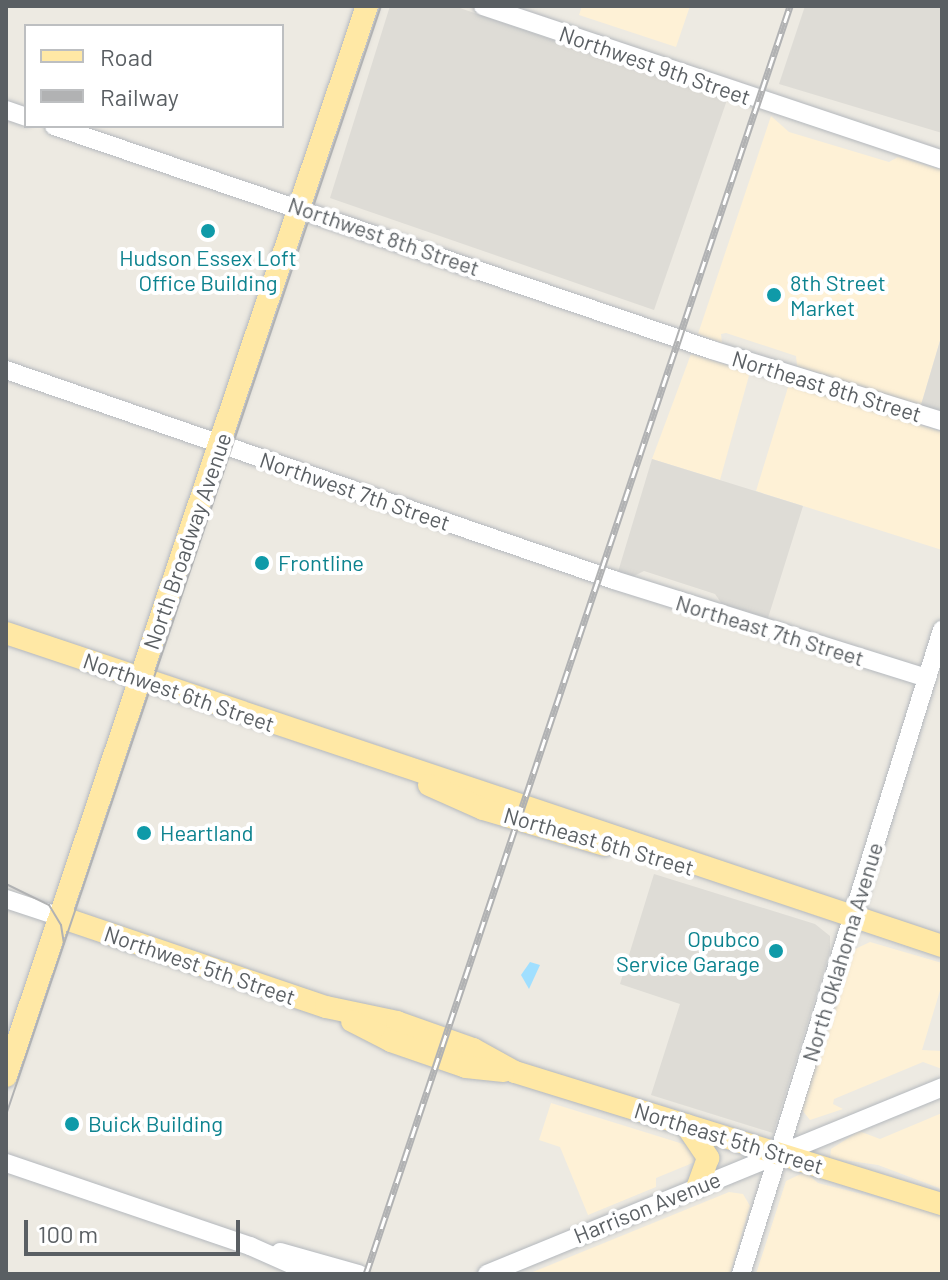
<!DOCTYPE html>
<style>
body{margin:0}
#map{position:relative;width:948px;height:1280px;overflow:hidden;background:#edeae2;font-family:Barlow,sans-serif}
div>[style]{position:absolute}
.commercial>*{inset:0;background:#fef1d6}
.industrial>*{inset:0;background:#dedcd6}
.water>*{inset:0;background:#a0dfff}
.roads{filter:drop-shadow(0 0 2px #b4b8bd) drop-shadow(0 0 2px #b4b8bd)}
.minor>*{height:18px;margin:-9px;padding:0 9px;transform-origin:9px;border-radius:9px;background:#fff}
.major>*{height:22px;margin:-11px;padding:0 11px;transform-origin:11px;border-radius:11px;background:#ffe8a5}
.tram>*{height:2px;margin:-1px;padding:0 1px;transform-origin:1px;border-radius:1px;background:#b1b2b3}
.rail>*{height:7px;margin-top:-3.5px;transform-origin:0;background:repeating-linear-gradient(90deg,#fff 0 12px,#b1b2b3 0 24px);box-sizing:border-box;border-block:2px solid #b1b2b3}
.dots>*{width:22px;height:22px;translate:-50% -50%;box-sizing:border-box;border:4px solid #fff;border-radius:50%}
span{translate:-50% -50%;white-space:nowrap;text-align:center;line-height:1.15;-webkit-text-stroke:8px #fff;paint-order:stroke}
.street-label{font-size:22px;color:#5a5f63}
.culture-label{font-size:22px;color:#0d838f}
.left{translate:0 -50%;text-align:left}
.right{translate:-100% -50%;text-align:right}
.frame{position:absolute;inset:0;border:8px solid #5a5f63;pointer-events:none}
.legend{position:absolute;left:24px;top:24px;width:260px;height:104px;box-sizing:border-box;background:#fff;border:2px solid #bdbfc1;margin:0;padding:10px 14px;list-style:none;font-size:24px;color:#5a5f63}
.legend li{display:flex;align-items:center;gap:16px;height:40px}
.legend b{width:40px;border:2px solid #bdbfc1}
.scale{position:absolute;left:24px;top:1220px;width:216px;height:36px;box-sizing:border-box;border:4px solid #5a5f63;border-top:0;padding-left:10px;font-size:24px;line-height:28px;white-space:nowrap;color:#5a5f63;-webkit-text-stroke:6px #fff;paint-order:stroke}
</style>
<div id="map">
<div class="commercial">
<i style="clip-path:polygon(582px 6px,690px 6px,676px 47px,579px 15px)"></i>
<i style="clip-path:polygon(771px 116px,789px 132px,889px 162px,898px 157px,942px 170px,942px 334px,921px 405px,797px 366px,796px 356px,726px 333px,721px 334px,722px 343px,698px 334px)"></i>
<i style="clip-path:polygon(691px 354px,750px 372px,720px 480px,652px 459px)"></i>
<i style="clip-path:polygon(789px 384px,942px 432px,942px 550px,756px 491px)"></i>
<i style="clip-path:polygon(870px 942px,942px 963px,942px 984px,922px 1050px,942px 1051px,942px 1069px,923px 1062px,834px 1099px,833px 1104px,843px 1109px,810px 1120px,802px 1110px,851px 951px)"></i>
<i style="clip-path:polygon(551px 1103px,696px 1148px,699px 1153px,695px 1162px,656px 1178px,656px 1187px,588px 1215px,560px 1147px,539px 1140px)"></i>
<i style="clip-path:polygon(942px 1113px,942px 1194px,939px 1188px,878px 1165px,830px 1158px,831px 1149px,859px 1131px,880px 1139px)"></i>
<i style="clip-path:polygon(805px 1172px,818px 1183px,942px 1214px,942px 1274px,756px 1274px,786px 1181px)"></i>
<i style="clip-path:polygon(729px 1192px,743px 1194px,750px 1206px,730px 1274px,528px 1274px)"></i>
</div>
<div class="industrial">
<i style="clip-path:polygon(390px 6px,454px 6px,727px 100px,654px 310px,330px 198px)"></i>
<i style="clip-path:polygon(805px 6px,942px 6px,942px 133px,779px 84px)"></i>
<i style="clip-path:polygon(942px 334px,942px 411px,921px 405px)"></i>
<i style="clip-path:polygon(652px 459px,803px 506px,768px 618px,722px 604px,715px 594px,644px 571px,632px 577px,618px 572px)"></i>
<i style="clip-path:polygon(654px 874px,815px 924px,830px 936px,830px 951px,773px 1133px,651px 1095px,680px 1004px,620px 984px)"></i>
</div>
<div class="water">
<i style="clip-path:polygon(530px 962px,540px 965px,529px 989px,521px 975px)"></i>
</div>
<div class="roads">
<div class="minor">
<i style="left:483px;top:6px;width:484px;rotate:18.5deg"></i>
<i style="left:6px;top:110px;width:21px;rotate:19deg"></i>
<i style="left:54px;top:126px;width:695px;rotate:18.8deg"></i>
<i style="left:712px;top:350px;width:241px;rotate:17.2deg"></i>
<i style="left:6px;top:370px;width:643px;rotate:19.05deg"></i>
<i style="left:614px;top:580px;width:328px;rotate:17.4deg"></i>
<i style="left:6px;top:899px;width:57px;rotate:18.4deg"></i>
<i style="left:6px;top:1163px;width:258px;rotate:18.8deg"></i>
<i style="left:250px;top:1246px;width:69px;rotate:24deg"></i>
<i style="left:280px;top:1252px;width:82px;rotate:15.6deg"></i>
<i style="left:487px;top:1274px;width:492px;rotate:-22.3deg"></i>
<i style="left:741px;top:1274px;width:675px;rotate:-72.67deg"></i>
</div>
<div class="major">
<i style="left:6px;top:633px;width:987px;rotate:18.49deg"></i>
<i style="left:429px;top:785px;width:59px;rotate:24deg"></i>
<i style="left:483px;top:809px;width:127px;rotate:16.4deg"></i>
<i style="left:60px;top:917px;width:281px;rotate:18.7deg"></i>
<i style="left:326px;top:1007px;width:73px;rotate:11.9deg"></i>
<i style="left:397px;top:1022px;width:81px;rotate:19.6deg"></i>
<i style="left:473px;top:1049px;width:48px;rotate:28.7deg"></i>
<i style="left:515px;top:1072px;width:447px;rotate:17.2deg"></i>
<i style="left:352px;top:1021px;width:44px;rotate:27.1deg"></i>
<i style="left:391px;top:1041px;width:79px;rotate:19.1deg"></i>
<i style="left:466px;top:1067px;width:38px;rotate:6deg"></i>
<i style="left:6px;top:1076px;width:1129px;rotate:-71.36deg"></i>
<i style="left:686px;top:1125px;width:40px;rotate:56deg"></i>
<i style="left:708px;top:1158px;width:30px;rotate:110deg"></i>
</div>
</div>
<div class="tram">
<i style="left:6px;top:884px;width:48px;rotate:26deg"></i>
<i style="left:49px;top:905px;width:23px;rotate:59deg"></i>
<i style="left:61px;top:925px;width:19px;rotate:81deg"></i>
<i style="left:6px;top:1115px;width:1171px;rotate:-71.32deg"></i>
</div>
<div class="rail">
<i style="left:366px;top:1274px;width:1337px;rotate:-71.51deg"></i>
</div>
<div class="dots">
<i style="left:208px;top:231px;background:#0f9aa8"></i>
<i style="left:774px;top:295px;background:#0f9aa8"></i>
<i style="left:262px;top:563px;background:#0f9aa8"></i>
<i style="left:144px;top:833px;background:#0f9aa8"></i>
<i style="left:776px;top:951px;background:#0f9aa8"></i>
<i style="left:72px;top:1124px;background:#0f9aa8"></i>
</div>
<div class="street-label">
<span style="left:655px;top:65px;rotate:19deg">Northwest 9th Street</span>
<span style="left:384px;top:236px;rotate:19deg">Northwest 8th Street</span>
<span style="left:827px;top:386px;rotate:17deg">Northeast 8th Street</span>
<span style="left:355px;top:491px;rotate:19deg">Northwest 7th Street</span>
<span style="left:187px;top:541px;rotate:-71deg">North Broadway Avenue</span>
<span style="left:770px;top:630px;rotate:17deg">Northeast 7th Street</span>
<span style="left:179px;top:692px;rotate:19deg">Northwest 6th Street</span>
<span style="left:599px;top:841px;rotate:16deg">Northeast 6th Street</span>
<span style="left:842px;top:952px;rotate:-73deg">North Oklahoma Avenue</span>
<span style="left:200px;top:965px;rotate:19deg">Northwest 5th Street</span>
<span style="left:729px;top:1138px;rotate:17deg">Northeast 5th Street</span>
<span style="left:647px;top:1207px;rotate:-22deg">Harrison Avenue</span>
</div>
<div class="culture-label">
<span style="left:208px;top:270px">Hudson Essex Loft<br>Office Building</span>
<span class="left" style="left:790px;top:295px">8th Street<br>Market</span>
<span class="left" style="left:278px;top:563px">Frontline</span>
<span class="left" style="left:160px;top:833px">Heartland</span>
<span class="right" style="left:760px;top:951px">Opubco<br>Service Garage</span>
<span class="left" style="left:88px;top:1124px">Buick Building</span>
</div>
<div class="frame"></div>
<ul class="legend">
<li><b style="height:10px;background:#ffe8a5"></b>Road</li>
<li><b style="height:10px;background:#b1b2b3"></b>Railway</li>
</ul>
<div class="scale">100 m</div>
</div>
